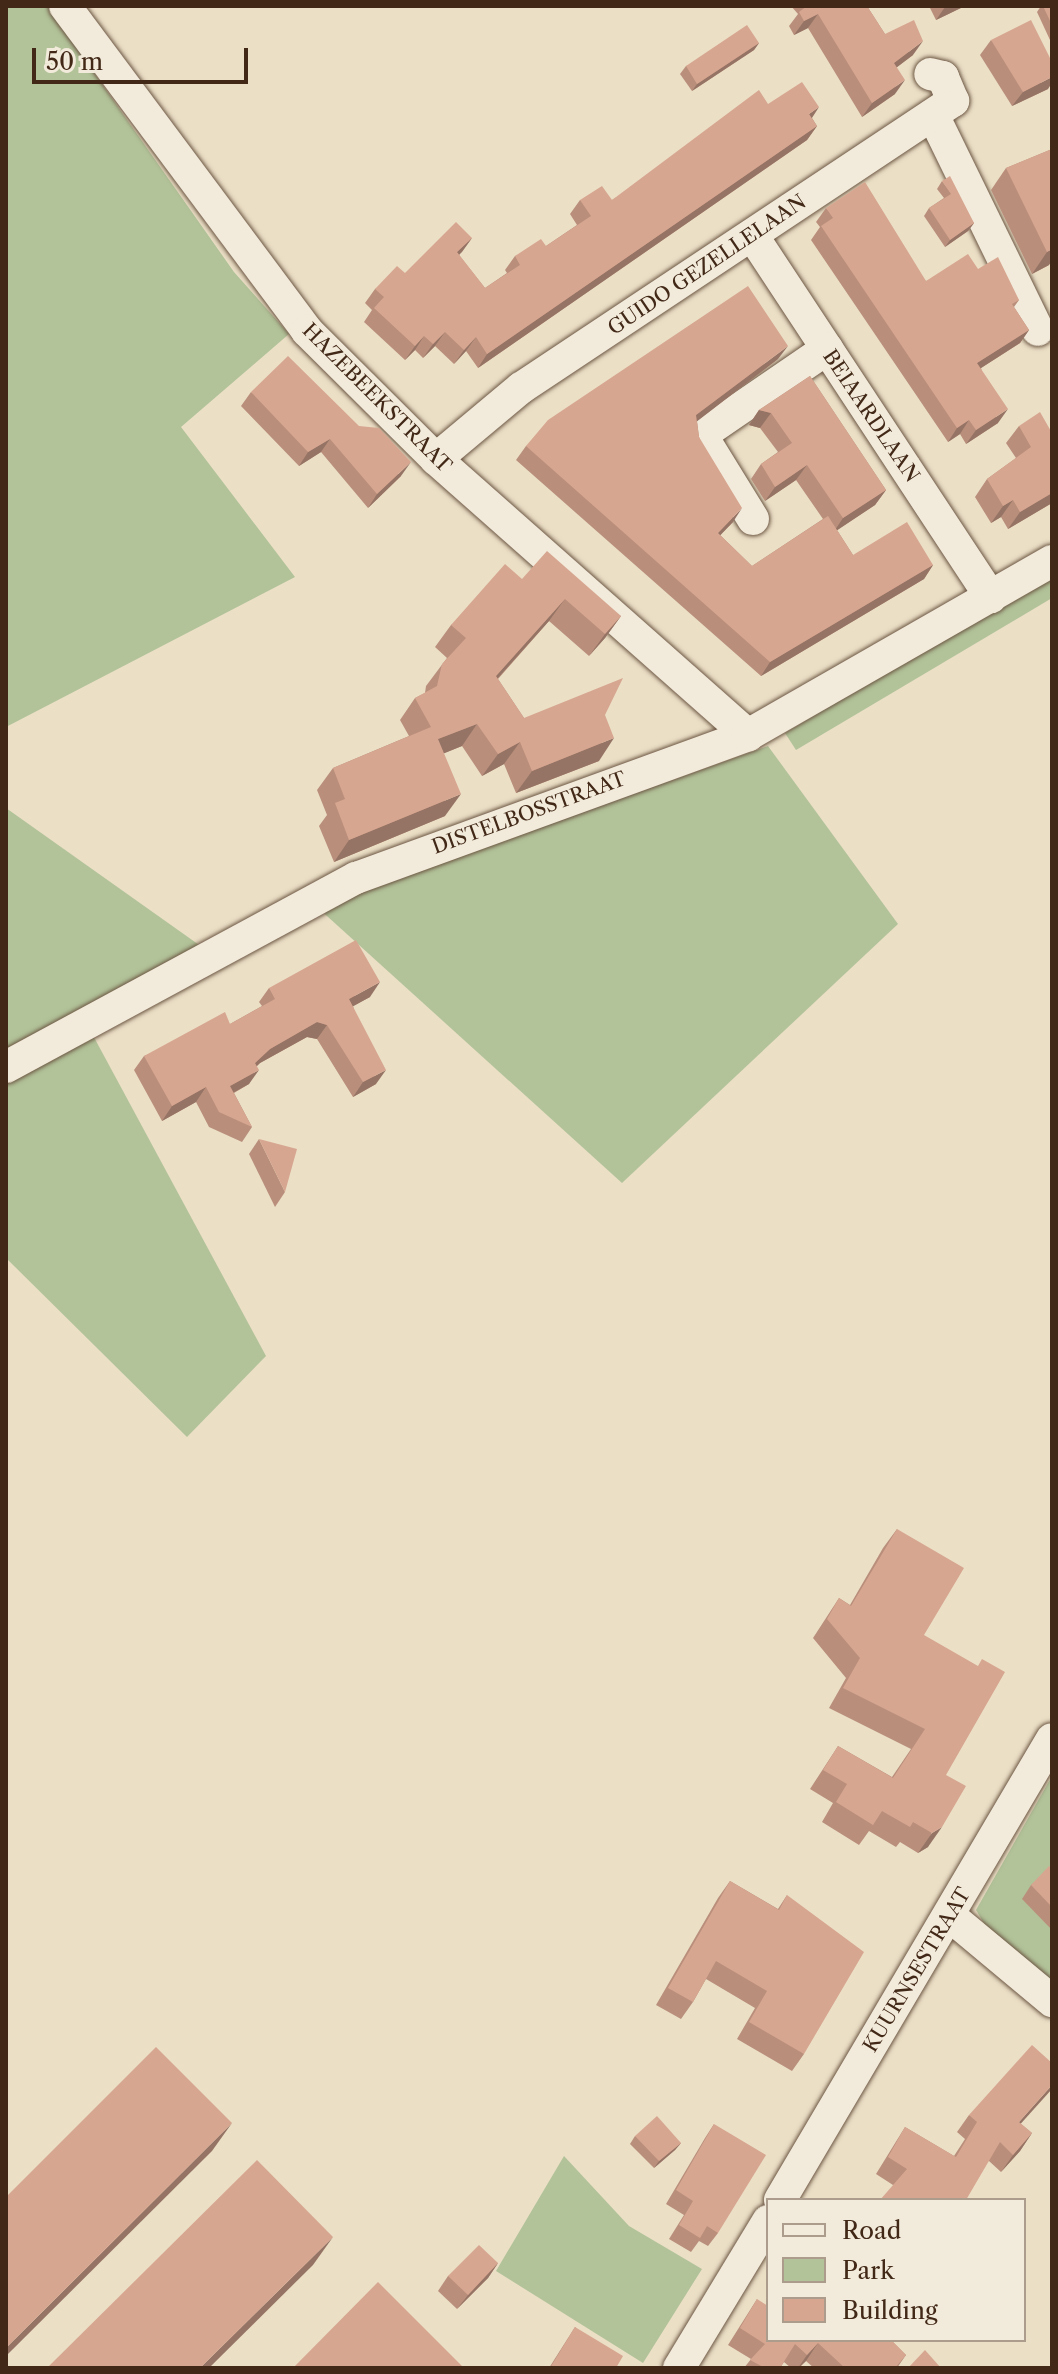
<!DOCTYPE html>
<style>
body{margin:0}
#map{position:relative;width:1058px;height:2374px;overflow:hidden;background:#ebdfc6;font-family:"Libre Caslon Text",serif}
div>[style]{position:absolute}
.green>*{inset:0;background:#b2c399}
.roads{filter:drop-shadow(0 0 2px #6c5643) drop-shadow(0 0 2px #6c5643)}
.minor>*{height:32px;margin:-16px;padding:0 16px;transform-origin:16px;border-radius:16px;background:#f2eada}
.wall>*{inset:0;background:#b98f7c}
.shaded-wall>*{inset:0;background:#967465}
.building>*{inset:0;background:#d7a690}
span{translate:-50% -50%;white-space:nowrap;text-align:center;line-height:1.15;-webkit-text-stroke:6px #f2eada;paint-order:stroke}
.street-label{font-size:20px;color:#422817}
.frame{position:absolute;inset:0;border:8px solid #422817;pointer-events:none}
.legend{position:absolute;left:766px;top:2198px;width:260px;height:144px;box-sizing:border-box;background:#f2eada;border:2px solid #ac9c8c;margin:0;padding:10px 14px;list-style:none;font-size:24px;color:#422817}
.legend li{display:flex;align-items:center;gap:16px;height:40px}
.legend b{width:40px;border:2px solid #ac9c8c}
.scale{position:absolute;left:32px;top:48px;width:216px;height:36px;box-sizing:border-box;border:4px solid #422817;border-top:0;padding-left:10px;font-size:24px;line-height:28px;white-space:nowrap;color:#422817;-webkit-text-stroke:6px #f2eada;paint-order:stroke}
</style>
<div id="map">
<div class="green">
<i style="clip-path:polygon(6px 6px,47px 6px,234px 272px,289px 334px,181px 427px,295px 577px,6px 727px)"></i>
<i style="clip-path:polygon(1052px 575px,1052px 598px,796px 750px,785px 733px)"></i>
<i style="clip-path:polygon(768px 746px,898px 924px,622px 1183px,317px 907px)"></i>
<i style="clip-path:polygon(6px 808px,202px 947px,6px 1056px)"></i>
<i style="clip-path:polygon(89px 1028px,266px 1356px,187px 1437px,6px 1258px,6px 1074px)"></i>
<i style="clip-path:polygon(1052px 1776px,1052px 1986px,991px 1935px,976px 1910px)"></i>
<i style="clip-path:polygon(564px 2156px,629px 2226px,702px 2269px,643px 2363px,496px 2271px)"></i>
</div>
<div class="roads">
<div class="minor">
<i style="left:65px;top:6px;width:405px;rotate:53.3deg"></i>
<i style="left:307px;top:331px;width:182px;rotate:44.8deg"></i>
<i style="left:436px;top:459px;width:417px;rotate:41.5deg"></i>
<i style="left:933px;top:115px;width:239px;rotate:64deg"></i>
<i style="left:752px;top:235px;width:434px;rotate:56.6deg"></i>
<i style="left:436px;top:459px;width:111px;rotate:-39.9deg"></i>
<i style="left:521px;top:388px;width:519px;rotate:-33.6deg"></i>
<i style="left:953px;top:101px;width:26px;rotate:-113deg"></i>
<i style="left:943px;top:77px;width:13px;rotate:-167deg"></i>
<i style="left:753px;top:519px;width:92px;rotate:-121.6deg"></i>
<i style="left:705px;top:441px;width:13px;rotate:-67deg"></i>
<i style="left:710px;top:429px;width:142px;rotate:-34.4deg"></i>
<i style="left:6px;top:1067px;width:398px;rotate:-28.4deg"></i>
<i style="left:356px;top:878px;width:417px;rotate:-20deg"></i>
<i style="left:748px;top:735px;width:350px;rotate:-29.8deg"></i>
<i style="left:950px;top:1916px;width:133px;rotate:39.8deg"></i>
<i style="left:780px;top:2200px;width:535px;rotate:-59.46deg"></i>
<i style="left:679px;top:2368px;width:172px;rotate:-58.8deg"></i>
</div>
</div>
<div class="wall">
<i style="clip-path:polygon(791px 6px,867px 6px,885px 34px,913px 55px,897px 67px,895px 94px,862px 117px,808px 28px,794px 35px,789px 26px,798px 14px)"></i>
<i style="clip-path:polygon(929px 6px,965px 6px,936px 20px)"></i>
<i style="clip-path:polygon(1041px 6px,1052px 6px,1052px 39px,1050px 40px,1037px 12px)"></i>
<i style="clip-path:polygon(991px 40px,1048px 89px,1012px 106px,980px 55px)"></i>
<i style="clip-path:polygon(759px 43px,754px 50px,692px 91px,680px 74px,686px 66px)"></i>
<i style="clip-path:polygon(768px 104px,812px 118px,817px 126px,807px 140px,478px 368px,466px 351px,454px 364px,435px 346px,423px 358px,415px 350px,405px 360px,364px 322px,372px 310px,365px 303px,375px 289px,472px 238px,459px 255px,485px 288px,507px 273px,505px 270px,515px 256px,546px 246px,577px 225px,570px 214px,580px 200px,612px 200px)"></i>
<i style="clip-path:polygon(1052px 149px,1049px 265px,1032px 274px,991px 190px,1006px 168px)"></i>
<i style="clip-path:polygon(942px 181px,974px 223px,968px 231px,945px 247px,924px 216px,929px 208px,944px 198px,937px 189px)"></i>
<i style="clip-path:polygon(826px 208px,926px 281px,978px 269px,1019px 300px,1014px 307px,1029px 330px,1020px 343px,981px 368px,998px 423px,966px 444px,960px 434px,948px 442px,811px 240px,820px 227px,816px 222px)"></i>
<i style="clip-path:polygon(778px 359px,697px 421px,699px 437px,733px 522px,720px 535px,752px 566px,823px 519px,796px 480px,765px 501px,751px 479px,761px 464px,778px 452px,760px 428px,749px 425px,759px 410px,810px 376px,886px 490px,875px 505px,837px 530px,853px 555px,933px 565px,924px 579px,761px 676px,516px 460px,526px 446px)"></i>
<i style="clip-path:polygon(251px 392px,401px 476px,368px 508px,321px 452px,299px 466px,241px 406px)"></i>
<i style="clip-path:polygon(1019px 426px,1052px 433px,1052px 503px,1008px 529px,1001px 517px,991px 523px,975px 497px,987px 479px,1016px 458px,1006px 443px)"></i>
<i style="clip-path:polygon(522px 579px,621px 616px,605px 638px,589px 656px,549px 621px,498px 679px,524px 718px,605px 715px,599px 761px,516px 793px,504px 764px,482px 776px,462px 746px,444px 753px,445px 816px,334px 862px,319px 826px,327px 815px,317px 790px,333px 768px,409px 736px,400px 720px,415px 698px,425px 693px,426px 686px,447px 658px,435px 647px,451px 625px)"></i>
<i style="clip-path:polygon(269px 988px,370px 997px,353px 1006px,376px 1084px,353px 1097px,317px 1039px,307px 1037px,260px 1063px,257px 1066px,249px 1084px,234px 1093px,252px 1127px,242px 1142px,209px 1127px,196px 1102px,162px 1121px,134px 1070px,144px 1056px,230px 1024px,262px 1006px,259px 1002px)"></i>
<i style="clip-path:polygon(259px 1139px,285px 1192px,275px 1207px,249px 1154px)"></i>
<i style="clip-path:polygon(897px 1529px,924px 1635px,946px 1775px,928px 1847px,918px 1853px,900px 1842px,896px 1847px,869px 1831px,859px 1845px,822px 1822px,833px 1803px,810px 1789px,838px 1746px,892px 1777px,911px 1749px,829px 1708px,846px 1678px,813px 1638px,839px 1598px,850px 1605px,883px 1548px)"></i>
<i style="clip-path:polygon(1052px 1869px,1052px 1930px,1022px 1899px,1031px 1885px)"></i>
<i style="clip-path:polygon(730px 1881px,778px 1909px,787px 1895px,804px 2054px,792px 2071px,737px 2039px,755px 2008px,706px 1979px,693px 2002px,681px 2019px,656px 2005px,718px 1898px)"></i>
<i style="clip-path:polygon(969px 2115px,1021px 2124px,1032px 2133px,1020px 2151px,1001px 2172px,989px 2161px,893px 2185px,876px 2174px,905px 2127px,954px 2156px,965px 2139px,957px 2132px)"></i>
<i style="clip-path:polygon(714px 2124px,718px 2233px,708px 2246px,699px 2241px,691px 2252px,669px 2239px,684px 2215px,666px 2204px,705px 2138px)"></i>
<i style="clip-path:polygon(635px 2136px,681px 2143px,675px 2150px,654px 2168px,630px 2144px)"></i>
<i style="clip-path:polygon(498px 2263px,488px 2278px,457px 2309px,438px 2291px,448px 2276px)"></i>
<i style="clip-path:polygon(757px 2299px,768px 2340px,891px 2340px,906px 2355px,897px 2368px,814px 2368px,806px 2361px,799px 2368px,791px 2368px,784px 2362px,780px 2368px,744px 2368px,751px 2359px,728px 2345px)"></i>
<i style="clip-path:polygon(575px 2327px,616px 2368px,549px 2368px)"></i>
</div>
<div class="shaded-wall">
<i style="clip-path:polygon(947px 6px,965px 6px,936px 20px,945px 7px)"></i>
<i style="clip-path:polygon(818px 14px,808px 28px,794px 35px,804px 21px)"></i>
<i style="clip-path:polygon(923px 41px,913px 55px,884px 77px,894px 63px)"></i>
<i style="clip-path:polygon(759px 43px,754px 50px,692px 91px,697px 84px)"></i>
<i style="clip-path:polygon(1052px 77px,1052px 83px,1048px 89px,1012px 106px,1023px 92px)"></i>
<i style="clip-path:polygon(905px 80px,895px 94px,862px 117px,872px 103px)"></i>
<i style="clip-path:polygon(819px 107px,810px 121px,809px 114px)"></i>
<i style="clip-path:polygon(817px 126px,807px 140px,478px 368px,487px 354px)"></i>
<i style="clip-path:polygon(974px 223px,968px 231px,945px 247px,950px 240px)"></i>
<i style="clip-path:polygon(472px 238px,462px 252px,447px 266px,457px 252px)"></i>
<i style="clip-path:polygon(1052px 249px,1052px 261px,1049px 265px,1032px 274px,1047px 252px)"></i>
<i style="clip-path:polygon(1029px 330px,1020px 343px,967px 377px,977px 363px)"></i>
<i style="clip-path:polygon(445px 332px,435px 346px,423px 358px,433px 344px)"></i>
<i style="clip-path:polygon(424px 336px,415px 350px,405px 360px,415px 346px)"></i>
<i style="clip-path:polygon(476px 337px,466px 351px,454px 364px,464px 350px)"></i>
<i style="clip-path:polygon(788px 346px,778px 359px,687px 429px,696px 415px)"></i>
<i style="clip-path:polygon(1008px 409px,998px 423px,966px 444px,976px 430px)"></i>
<i style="clip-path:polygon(759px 410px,771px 413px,760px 428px,749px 425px)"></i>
<i style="clip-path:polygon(969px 420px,960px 434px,948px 442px,957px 428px)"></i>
<i style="clip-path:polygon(330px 439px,321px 452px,299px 466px,308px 452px)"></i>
<i style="clip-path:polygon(411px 462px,401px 476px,368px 508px,377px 494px)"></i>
<i style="clip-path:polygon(807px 465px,796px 480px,765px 501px,775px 487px)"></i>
<i style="clip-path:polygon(886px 490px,875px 505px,833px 533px,843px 518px)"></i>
<i style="clip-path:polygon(1052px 493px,1052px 503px,1008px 529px,1020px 512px)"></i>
<i style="clip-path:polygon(1013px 500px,1001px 517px,991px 523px,1003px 506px)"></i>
<i style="clip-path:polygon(742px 508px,733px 522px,709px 547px,718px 533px)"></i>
<i style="clip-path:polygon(933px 565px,924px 579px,761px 676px,770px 662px)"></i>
<i style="clip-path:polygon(565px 599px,549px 621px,480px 698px,496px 676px)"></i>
<i style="clip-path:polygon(621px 616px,605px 638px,589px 656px,605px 634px)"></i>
<i style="clip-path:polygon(477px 724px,462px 746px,423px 762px,438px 739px)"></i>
<i style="clip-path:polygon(614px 738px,599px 761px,516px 793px,532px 771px)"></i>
<i style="clip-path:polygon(520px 742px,504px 764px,482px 776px,498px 754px)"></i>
<i style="clip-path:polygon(461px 794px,445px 816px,334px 862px,349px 840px)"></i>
<i style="clip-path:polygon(380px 982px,370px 997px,339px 1014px,349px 999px)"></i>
<i style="clip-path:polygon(317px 1022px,327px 1025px,317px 1039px,307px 1037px,260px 1063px,245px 1077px,255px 1063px,270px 1049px)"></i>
<i style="clip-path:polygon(259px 1070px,249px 1084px,220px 1100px,230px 1086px)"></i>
<i style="clip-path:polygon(386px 1070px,376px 1084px,353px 1097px,363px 1082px)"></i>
<i style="clip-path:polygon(206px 1087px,196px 1102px,162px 1121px,172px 1106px)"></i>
<i style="clip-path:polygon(942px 1827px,928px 1847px,918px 1853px,932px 1833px)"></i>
<i style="clip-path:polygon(1052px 2085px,1052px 2089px,1007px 2139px,1019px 2122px)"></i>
<i style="clip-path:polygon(232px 2123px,212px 2151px,6px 2356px,6px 2348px)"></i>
<i style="clip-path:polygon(1032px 2133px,1020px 2151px,1001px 2172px,1013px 2155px)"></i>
<i style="clip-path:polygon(681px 2143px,675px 2150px,654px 2168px,659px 2161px)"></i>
<i style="clip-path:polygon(333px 2237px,313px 2265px,209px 2368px,200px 2368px)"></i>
<i style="clip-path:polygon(498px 2263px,488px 2278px,457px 2309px,468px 2295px)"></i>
<i style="clip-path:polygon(818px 2343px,806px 2361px,798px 2368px,807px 2355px)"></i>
</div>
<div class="building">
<i style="clip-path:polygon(807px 6px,867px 6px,885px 34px,914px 20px,923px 41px,894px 63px,905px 80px,872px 103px,818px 14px,804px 21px,799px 12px)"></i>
<i style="clip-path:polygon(1043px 6px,1052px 6px,1052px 25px)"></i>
<i style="clip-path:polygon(1031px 20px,1052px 62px,1052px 77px,1023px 92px,991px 40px)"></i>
<i style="clip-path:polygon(747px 25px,759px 43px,697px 84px,686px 66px)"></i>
<i style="clip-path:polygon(802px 82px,819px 107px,809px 114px,817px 126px,487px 354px,476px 337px,464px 350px,445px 332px,433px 344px,424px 336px,415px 346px,374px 308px,384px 297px,375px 289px,397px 266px,405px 273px,456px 222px,472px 238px,457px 252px,485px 288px,520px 265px,515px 256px,541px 239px,546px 246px,591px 216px,580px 200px,602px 186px,612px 200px,759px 90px,768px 104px)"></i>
<i style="clip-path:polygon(1052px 149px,1052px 249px,1047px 252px,1006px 168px)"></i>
<i style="clip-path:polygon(950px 176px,974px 223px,950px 240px,929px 208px,951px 194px,942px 181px)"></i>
<i style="clip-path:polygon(865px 182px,926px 281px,968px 254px,978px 269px,998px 257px,1019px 300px,1012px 304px,1029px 330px,977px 363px,1008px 409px,976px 430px,969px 420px,957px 428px,821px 226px,833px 218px,826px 208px)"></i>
<i style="clip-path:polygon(748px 286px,788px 346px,696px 415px,699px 437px,742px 508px,718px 533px,752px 566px,828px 516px,853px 555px,907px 522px,933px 565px,770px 662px,526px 446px,548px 420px)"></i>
<i style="clip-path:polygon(288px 356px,359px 426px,379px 428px,411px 462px,377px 494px,330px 439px,308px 452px,251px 392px)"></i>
<i style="clip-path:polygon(810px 376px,886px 490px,843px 518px,807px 465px,775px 487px,761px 464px,792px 443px,771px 413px,759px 410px)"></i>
<i style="clip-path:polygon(1040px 412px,1052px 433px,1052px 493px,1020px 512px,1013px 500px,1003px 506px,987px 479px,1031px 447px,1019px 426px)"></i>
<i style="clip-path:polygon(547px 551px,621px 616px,605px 634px,565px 599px,496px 676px,524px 718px,623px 678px,605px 715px,614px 738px,532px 771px,520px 742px,498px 754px,477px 724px,438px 739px,461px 794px,349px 840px,335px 803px,345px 799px,333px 768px,431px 727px,415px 698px,437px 686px,442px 664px,466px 638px,451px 625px,505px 564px,522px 579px)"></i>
<i style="clip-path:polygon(356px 940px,380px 982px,349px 999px,386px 1070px,363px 1082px,327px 1025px,317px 1022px,270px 1049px,255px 1063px,259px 1070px,230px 1086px,252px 1127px,219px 1112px,206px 1087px,172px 1106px,144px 1056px,225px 1012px,230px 1024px,275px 999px,269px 988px)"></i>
<i style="clip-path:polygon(259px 1139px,297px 1149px,285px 1192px)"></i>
<i style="clip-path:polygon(897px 1529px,964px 1568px,924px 1635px,978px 1666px,982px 1659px,1005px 1672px,946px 1775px,966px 1786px,942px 1827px,932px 1833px,913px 1822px,910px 1827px,882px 1811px,873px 1825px,836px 1802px,847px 1784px,823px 1770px,838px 1746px,893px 1778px,925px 1729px,843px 1688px,860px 1658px,827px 1619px,839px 1598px,851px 1606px)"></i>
<i style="clip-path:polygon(1049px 1866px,1052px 1869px,1052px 1907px,1031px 1885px)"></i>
<i style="clip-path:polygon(730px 1881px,779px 1910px,787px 1895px,864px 1952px,804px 2054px,749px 2022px,767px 1991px,716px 1961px,693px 2002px,668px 1988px)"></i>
<i style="clip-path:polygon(1032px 2045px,1052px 2063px,1052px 2085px,1019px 2122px,1032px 2133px,1013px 2155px,1000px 2142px,966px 2200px,880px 2200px,907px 2169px,888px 2157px,905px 2127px,956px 2157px,977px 2122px,969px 2115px)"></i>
<i style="clip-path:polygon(156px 2047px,232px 2123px,6px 2348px,6px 2197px)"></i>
<i style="clip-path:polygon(657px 2116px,681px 2143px,659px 2161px,635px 2136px)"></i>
<i style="clip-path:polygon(714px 2124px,766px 2155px,718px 2233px,707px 2226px,700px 2238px,679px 2225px,693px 2201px,676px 2190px)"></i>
<i style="clip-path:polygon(257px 2160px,333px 2237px,200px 2368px,47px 2368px)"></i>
<i style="clip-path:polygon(479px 2245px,498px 2263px,468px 2295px,448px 2276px)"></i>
<i style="clip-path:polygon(378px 2282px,464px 2368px,293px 2368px)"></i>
<i style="clip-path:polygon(757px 2299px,768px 2306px,768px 2340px,891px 2340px,906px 2355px,895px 2368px,845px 2368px,818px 2343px,807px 2355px,795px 2344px,780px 2368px,765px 2368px,750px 2360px,765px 2344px,740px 2328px)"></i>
<i style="clip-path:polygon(575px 2327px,623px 2356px,616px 2368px,550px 2368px)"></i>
<i style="clip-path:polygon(925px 2350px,941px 2368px,909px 2367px)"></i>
</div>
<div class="street-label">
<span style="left:707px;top:265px;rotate:-34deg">GUIDO GEZELLELAAN</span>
<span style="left:377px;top:398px;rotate:45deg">HAZEBEEKSTRAAT</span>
<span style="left:871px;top:416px;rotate:56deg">BEIAARDLAAN</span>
<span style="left:529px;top:813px;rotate:-20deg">DISTELBOSSTRAAT</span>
<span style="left:917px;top:1970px;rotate:-59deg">KUURNSESTRAAT</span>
</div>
<div class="frame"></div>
<ul class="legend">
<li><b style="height:10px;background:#f2eada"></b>Road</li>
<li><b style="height:22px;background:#b2c399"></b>Park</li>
<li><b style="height:22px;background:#d7a690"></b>Building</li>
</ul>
<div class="scale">50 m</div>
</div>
